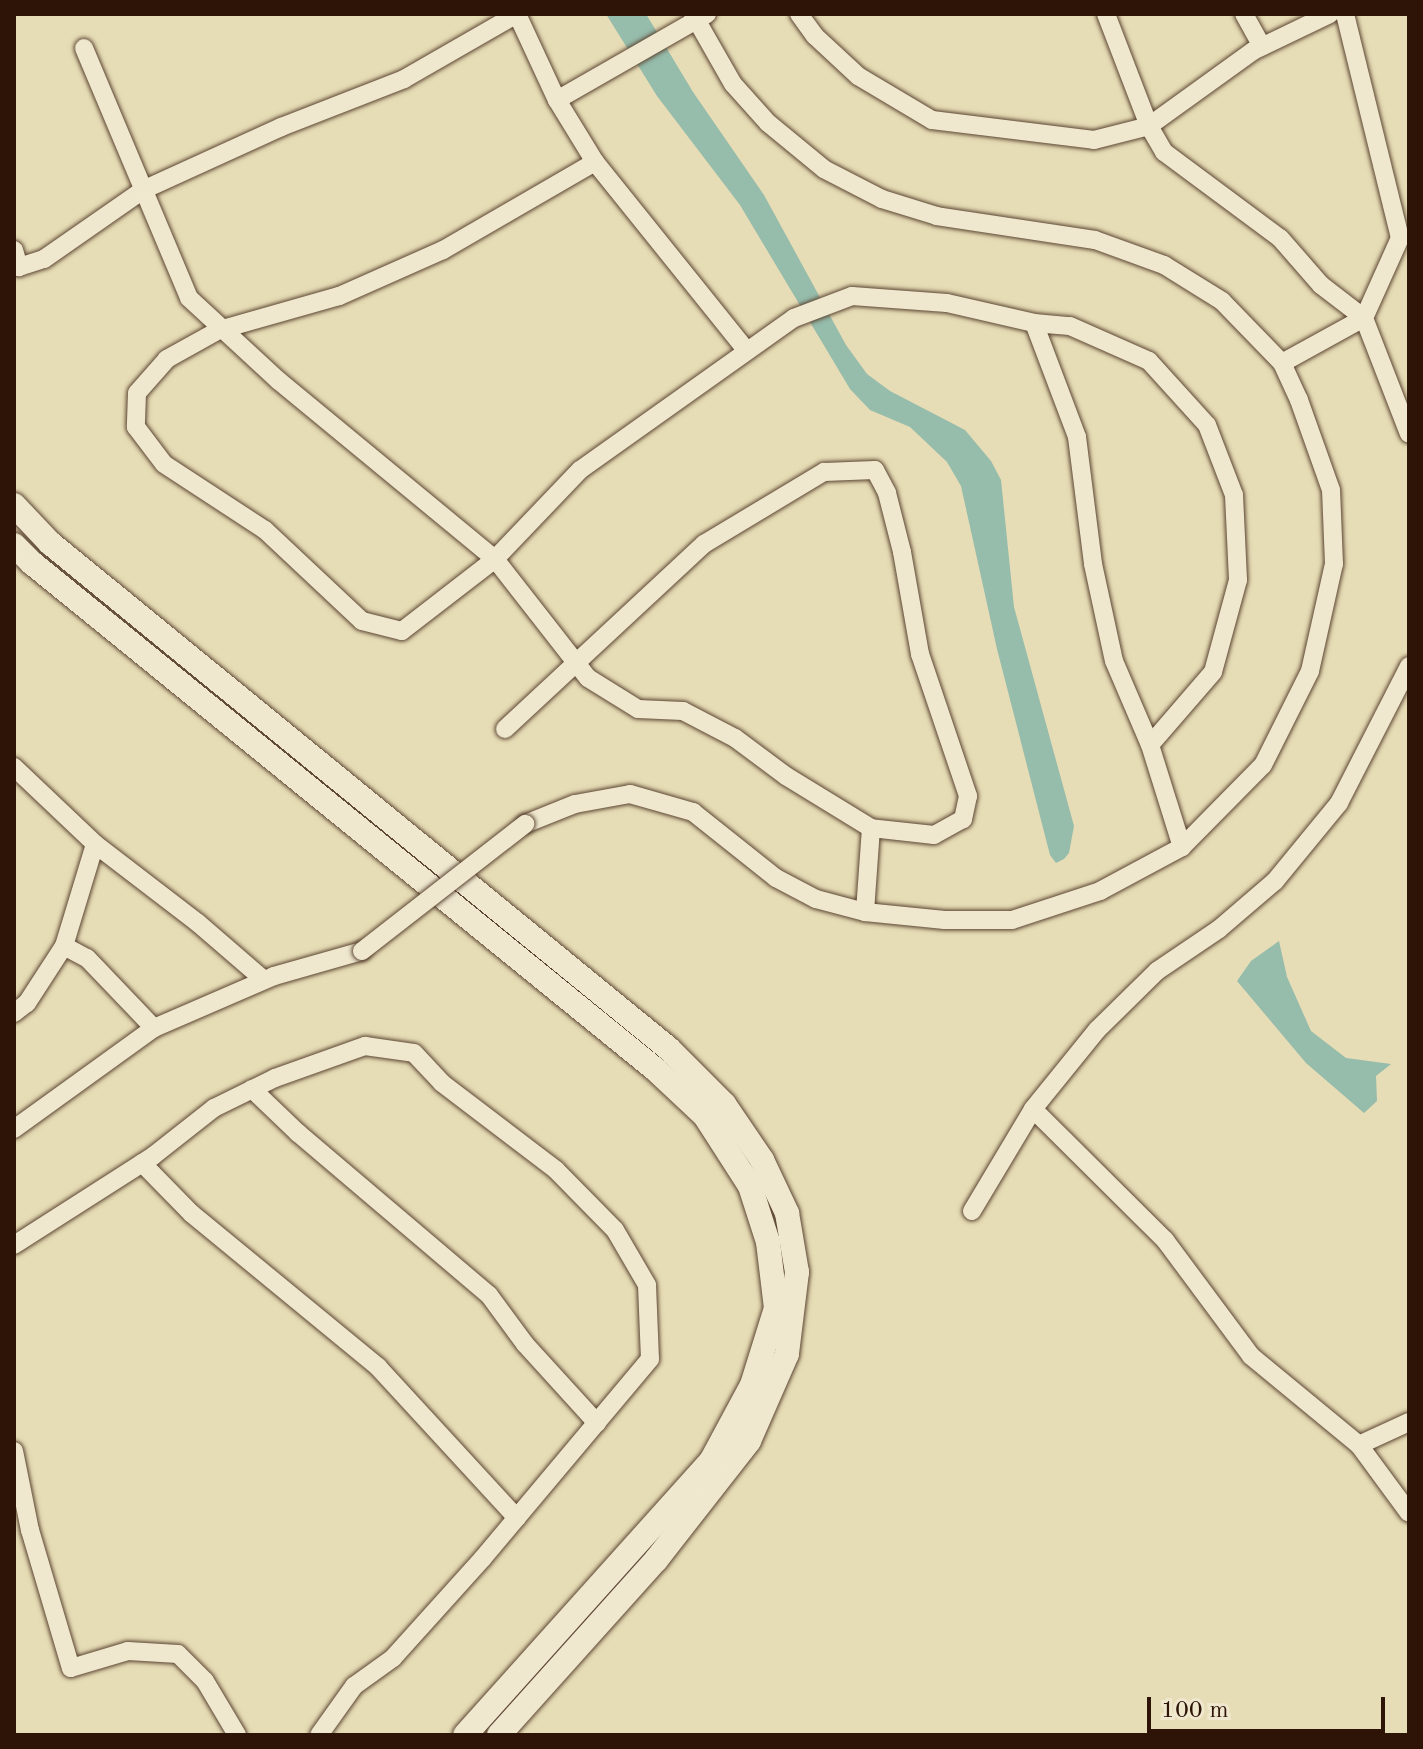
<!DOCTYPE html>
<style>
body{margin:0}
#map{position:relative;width:1423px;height:1749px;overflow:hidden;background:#e6dcb5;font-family:"Old Standard TT",serif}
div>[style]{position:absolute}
.water>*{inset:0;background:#96bcab}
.roads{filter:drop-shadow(0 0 2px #5c4532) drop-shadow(0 0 2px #5c4532)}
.minor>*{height:18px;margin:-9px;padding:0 9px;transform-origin:9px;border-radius:9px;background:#efe8cf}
.tertiary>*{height:24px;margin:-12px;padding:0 12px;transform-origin:12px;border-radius:12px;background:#efe8cf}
.bridges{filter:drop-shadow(0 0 2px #5c4532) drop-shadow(0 0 2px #5c4532)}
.minor-bridge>*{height:18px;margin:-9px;padding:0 9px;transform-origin:9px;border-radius:9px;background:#efe8cf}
span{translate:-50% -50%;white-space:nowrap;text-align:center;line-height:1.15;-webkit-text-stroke:7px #efe8cf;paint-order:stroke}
.frame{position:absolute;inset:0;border:16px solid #2e1307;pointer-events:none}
.scale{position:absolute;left:1147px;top:1697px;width:238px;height:36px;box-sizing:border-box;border:4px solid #2e1307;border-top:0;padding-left:10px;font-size:24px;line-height:28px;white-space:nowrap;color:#2e1307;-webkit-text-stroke:6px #efe8cf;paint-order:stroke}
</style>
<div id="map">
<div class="water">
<i style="clip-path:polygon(606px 14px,646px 14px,693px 92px,764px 195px,846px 345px,867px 374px,890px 391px,965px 430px,991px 461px,1001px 480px,1014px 607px,1074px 826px,1069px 853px,1064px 859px,1056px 863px,1050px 855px,997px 649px,961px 486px,947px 462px,910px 427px,870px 410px,850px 389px,740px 205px,657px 96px)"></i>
<i style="clip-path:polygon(1279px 941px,1287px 977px,1311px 1031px,1346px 1058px,1391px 1064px,1376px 1076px,1377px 1101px,1364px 1113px,1306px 1063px,1237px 981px,1251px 961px)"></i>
</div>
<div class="roads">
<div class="minor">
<i style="left:517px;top:14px;width:95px;rotate:65.1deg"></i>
<i style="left:707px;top:14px;width:173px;rotate:150.2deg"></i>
<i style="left:557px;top:100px;width:73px;rotate:58.5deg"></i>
<i style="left:595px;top:162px;width:176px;rotate:149.9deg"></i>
<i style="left:443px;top:250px;width:114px;rotate:156.1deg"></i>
<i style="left:339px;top:296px;width:125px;rotate:164.2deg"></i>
<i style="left:219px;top:330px;width:60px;rotate:150.9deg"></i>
<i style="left:167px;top:359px;width:45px;rotate:131.4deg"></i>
<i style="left:137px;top:393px;width:34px;rotate:92deg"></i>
<i style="left:136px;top:427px;width:46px;rotate:52.9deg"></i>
<i style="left:164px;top:464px;width:121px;rotate:33.2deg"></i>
<i style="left:265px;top:530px;width:133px;rotate:43.2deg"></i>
<i style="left:362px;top:621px;width:41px;rotate:14deg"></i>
<i style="left:402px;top:631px;width:118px;rotate:-37.7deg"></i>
<i style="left:495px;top:559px;width:123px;rotate:-46.3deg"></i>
<i style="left:580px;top:470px;width:262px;rotate:-35.4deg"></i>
<i style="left:794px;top:318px;width:62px;rotate:-20.8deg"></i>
<i style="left:852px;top:296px;width:95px;rotate:4.2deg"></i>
<i style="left:947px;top:303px;width:89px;rotate:12.9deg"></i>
<i style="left:1034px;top:323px;width:122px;rotate:69.3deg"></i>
<i style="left:1077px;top:437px;width:128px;rotate:82.8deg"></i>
<i style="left:1093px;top:564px;width:99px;rotate:77.8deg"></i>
<i style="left:1114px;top:661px;width:91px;rotate:66.8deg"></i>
<i style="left:1150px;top:745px;width:107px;rotate:72.6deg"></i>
<i style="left:799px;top:14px;width:27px;rotate:54deg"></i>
<i style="left:815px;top:36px;width:59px;rotate:42.9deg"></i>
<i style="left:858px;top:76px;width:86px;rotate:30.7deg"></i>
<i style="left:932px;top:120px;width:163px;rotate:7deg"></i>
<i style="left:1094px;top:140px;width:57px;rotate:-14.3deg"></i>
<i style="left:1149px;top:126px;width:128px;rotate:-35.8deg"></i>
<i style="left:1253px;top:51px;width:85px;rotate:-25.7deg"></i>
<i style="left:1106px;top:14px;width:120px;rotate:69deg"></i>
<i style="left:1149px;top:126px;width:30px;rotate:60deg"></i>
<i style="left:1164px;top:152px;width:144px;rotate:36.6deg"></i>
<i style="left:1280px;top:238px;width:62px;rotate:48.9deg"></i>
<i style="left:1321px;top:285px;width:54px;rotate:37.5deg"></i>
<i style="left:1364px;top:318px;width:124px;rotate:68.8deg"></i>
<i style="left:1244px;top:14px;width:37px;rotate:61deg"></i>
<i style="left:84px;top:48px;width:271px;rotate:67.2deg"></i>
<i style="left:189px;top:298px;width:122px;rotate:42.7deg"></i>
<i style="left:279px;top:381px;width:280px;rotate:39.5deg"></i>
<i style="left:495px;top:559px;width:151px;rotate:52deg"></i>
<i style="left:588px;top:678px;width:59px;rotate:31.8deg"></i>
<i style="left:638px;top:709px;width:45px;rotate:2.5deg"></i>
<i style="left:683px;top:711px;width:59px;rotate:27.4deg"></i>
<i style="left:735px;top:738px;width:64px;rotate:36.7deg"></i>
<i style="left:786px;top:776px;width:100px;rotate:31.5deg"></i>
<i style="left:871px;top:828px;width:84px;rotate:94.1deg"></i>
<i style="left:595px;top:162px;width:241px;rotate:51.2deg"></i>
<i style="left:14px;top:250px;width:18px;rotate:74deg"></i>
<i style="left:19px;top:267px;width:26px;rotate:-18deg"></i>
<i style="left:44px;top:259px;width:121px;rotate:-34.9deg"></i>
<i style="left:143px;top:190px;width:152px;rotate:-24.5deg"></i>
<i style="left:281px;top:127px;width:132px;rotate:-21.3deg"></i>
<i style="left:404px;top:79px;width:130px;rotate:-29.9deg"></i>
<i style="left:1034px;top:323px;width:36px;rotate:5deg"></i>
<i style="left:1070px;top:326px;width:86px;rotate:23.9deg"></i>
<i style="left:1149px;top:361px;width:86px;rotate:47.8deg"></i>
<i style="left:1207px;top:425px;width:75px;rotate:68.9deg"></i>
<i style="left:1234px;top:495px;width:85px;rotate:87.3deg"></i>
<i style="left:1238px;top:580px;width:95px;rotate:105.2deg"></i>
<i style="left:1213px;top:672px;width:96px;rotate:130.8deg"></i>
<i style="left:1282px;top:363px;width:94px;rotate:-28.8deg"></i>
<i style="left:1364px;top:318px;width:88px;rotate:-65.8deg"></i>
<i style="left:1400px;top:238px;width:231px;rotate:-103.8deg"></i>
<i style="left:505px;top:729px;width:272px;rotate:-42.9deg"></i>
<i style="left:704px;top:544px;width:140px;rotate:-31deg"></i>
<i style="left:824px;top:472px;width:51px;rotate:-2.2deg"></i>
<i style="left:875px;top:470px;width:26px;rotate:62deg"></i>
<i style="left:887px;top:493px;width:61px;rotate:75.7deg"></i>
<i style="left:902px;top:552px;width:104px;rotate:80deg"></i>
<i style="left:920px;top:654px;width:150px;rotate:71.3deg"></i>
<i style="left:968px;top:796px;width:24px;rotate:102deg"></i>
<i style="left:963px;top:819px;width:33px;rotate:151deg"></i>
<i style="left:934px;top:835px;width:63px;rotate:-173.7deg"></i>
<i style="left:14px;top:767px;width:112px;rotate:43.5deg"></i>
<i style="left:95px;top:844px;width:107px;rotate:106.9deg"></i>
<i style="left:525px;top:824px;width:54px;rotate:-21.8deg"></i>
<i style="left:575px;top:804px;width:56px;rotate:-10.3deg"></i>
<i style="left:630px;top:794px;width:66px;rotate:15.9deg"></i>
<i style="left:693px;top:812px;width:106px;rotate:38.5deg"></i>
<i style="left:776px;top:878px;width:45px;rotate:27.7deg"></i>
<i style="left:816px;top:899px;width:51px;rotate:14.9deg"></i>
<i style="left:865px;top:912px;width:80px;rotate:5.7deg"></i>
<i style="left:945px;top:920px;width:67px"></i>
<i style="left:1012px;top:920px;width:93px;rotate:-18.2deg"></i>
<i style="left:1100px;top:891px;width:93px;rotate:-28.2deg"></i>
<i style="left:1182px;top:847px;width:115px;rotate:-45.4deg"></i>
<i style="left:1263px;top:765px;width:105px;rotate:-63.4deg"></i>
<i style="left:1310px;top:671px;width:110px;rotate:-77.4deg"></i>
<i style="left:1334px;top:564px;width:74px;rotate:-92.3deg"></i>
<i style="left:1331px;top:490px;width:96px;rotate:-109.6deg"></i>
<i style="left:1299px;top:400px;width:41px;rotate:-114.7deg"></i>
<i style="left:1282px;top:363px;width:86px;rotate:-134.1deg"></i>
<i style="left:1222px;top:301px;width:68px;rotate:-148.2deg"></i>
<i style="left:1164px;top:265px;width:73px;rotate:-160.1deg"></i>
<i style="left:1095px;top:240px;width:160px;rotate:-171.4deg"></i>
<i style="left:937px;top:216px;width:58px;rotate:-162.8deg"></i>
<i style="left:882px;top:199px;width:65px;rotate:-152.7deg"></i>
<i style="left:824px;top:169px;width:72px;rotate:-140.6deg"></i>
<i style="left:768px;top:123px;width:52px;rotate:-131.9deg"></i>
<i style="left:733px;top:84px;width:81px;rotate:-119.7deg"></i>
<i style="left:95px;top:844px;width:130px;rotate:37.5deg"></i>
<i style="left:198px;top:923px;width:87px;rotate:40.8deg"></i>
<i style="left:14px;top:1013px;width:16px;rotate:-38deg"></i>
<i style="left:27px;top:1003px;width:68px;rotate:-57deg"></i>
<i style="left:64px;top:946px;width:26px;rotate:28deg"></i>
<i style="left:87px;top:958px;width:97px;rotate:46.3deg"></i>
<i style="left:252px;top:1089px;width:64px;rotate:43.7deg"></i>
<i style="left:298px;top:1133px;width:250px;rotate:40.3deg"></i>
<i style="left:489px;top:1295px;width:61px;rotate:53.7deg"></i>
<i style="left:525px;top:1344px;width:107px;rotate:47.7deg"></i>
<i style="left:1033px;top:1109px;width:186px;rotate:44.8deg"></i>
<i style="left:1165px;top:1240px;width:144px;rotate:53.4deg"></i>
<i style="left:1251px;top:1356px;width:140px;rotate:39.5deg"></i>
<i style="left:1359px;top:1445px;width:84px;rotate:53.7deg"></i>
<i style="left:14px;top:1129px;width:173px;rotate:-35.8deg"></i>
<i style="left:154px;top:1028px;width:131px;rotate:-23.4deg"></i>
<i style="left:274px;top:976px;width:91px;rotate:-15.9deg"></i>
<i style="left:142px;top:1163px;width:71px;rotate:45.6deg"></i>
<i style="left:192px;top:1214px;width:241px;rotate:39.4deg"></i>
<i style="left:378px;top:1367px;width:205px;rotate:47.4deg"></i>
<i style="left:972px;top:1211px;width:119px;rotate:-59.1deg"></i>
<i style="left:1033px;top:1109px;width:102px;rotate:-51deg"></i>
<i style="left:1097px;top:1030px;width:84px;rotate:-44.5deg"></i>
<i style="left:1157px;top:971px;width:75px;rotate:-34.1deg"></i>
<i style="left:1219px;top:929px;width:74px;rotate:-40.6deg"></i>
<i style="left:1275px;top:881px;width:101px;rotate:-50.6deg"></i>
<i style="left:1339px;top:803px;width:154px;rotate:-62.9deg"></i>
<i style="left:14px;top:1245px;width:165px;rotate:-32.6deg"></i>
<i style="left:153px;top:1156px;width:78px;rotate:-38.2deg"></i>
<i style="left:214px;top:1108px;width:68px;rotate:-26.2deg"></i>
<i style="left:275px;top:1078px;width:96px;rotate:-19.6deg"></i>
<i style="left:365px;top:1046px;width:49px;rotate:8.1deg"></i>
<i style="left:414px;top:1053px;width:41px;rotate:47deg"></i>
<i style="left:442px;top:1083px;width:143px;rotate:37.3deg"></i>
<i style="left:556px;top:1170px;width:84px;rotate:45.5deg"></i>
<i style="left:615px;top:1230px;width:64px;rotate:59.8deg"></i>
<i style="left:647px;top:1285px;width:74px;rotate:87.7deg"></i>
<i style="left:650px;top:1359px;width:260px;rotate:130deg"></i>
<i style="left:483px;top:1558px;width:135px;rotate:132deg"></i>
<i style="left:393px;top:1658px;width:48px;rotate:144.3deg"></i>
<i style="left:354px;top:1686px;width:60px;rotate:125.5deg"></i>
<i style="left:1359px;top:1445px;width:55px;rotate:-24.7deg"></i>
<i style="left:14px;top:1451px;width:81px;rotate:78.6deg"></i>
<i style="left:30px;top:1530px;width:144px;rotate:73.5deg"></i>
<i style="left:71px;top:1668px;width:59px;rotate:-16.6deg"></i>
<i style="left:128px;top:1651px;width:50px;rotate:3.4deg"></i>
<i style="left:178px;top:1654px;width:38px;rotate:45deg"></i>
<i style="left:205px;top:1681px;width:63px;rotate:59.3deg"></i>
</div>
<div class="tertiary">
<i style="left:14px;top:505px;width:52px;rotate:46.5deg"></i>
<i style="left:50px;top:543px;width:799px;rotate:39.26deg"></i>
<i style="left:669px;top:1049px;width:78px;rotate:45deg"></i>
<i style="left:724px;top:1104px;width:68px;rotate:55.8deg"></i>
<i style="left:762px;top:1160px;width:59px;rotate:64.7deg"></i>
<i style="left:787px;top:1213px;width:60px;rotate:80.4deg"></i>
<i style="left:797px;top:1272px;width:83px;rotate:97deg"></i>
<i style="left:787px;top:1354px;width:95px;rotate:113.6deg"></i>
<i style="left:749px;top:1441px;width:151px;rotate:128deg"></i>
<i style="left:656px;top:1560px;width:235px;rotate:131.9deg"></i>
<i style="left:14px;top:545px;width:25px;rotate:45deg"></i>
<i style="left:32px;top:563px;width:804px;rotate:39.09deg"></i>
<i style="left:656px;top:1070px;width:67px;rotate:43.2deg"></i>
<i style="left:705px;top:1116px;width:83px;rotate:57.3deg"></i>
<i style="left:750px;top:1186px;width:59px;rotate:72.2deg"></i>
<i style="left:768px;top:1242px;width:66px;rotate:83.1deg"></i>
<i style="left:776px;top:1308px;width:81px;rotate:107.3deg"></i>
<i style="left:752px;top:1385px;width:86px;rotate:118.3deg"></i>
<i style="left:711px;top:1461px;width:368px;rotate:131.9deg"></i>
</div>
</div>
<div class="bridges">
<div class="minor-bridge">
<i style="left:362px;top:951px;width:207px;rotate:-37.9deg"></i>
</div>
</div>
<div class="frame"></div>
<div class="scale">100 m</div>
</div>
